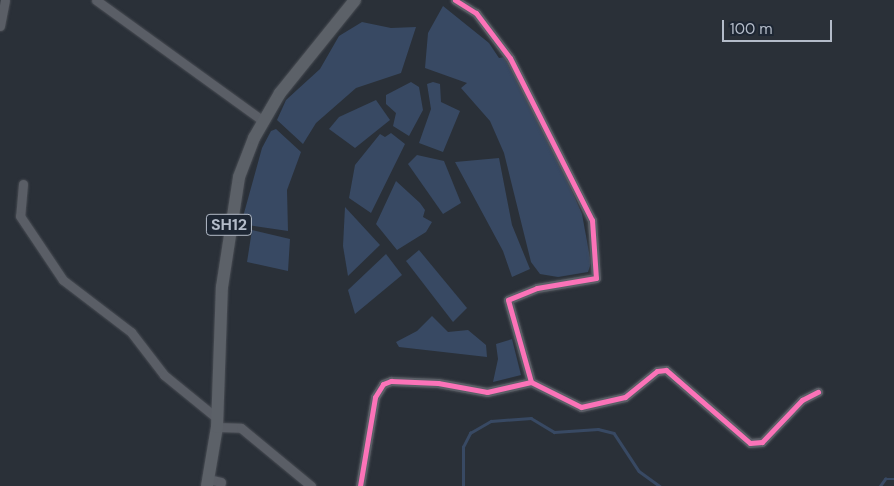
<!DOCTYPE html>
<style>
body{margin:0}
#map{position:relative;width:894px;height:486px;overflow:hidden;background:#2a3038;font-family:"DM Sans",sans-serif}
div>[style]{position:absolute}
.water>*{inset:0;background:#384963}
.stream>*{height:2.5px;margin:-1.25px;padding:0 1.25px;transform-origin:1.25px;border-radius:1.25px;background:#384963}
.roads{filter:drop-shadow(0 0 1px #484c53) drop-shadow(0 0 1px #484c53)}
.street>*{height:9px;margin:-4.5px;padding:0 4.5px;transform-origin:4.5px;border-radius:4.5px;background:#5a5e66}
.primary>*{height:12px;margin:-6px;padding:0 6px;transform-origin:6px;border-radius:6px;background:#5c6168}
.cycleway>*{height:5px;margin:-2.5px;padding:0 2.5px;transform-origin:2.5px;border-radius:2.5px;background:#fb73b8}
span{translate:-50% -50%;white-space:nowrap;text-align:center;line-height:1.15;-webkit-text-stroke:4px #1d2633;paint-order:stroke}
.shield-label span{padding:1px 4px;background:#1d2633;border:1px solid;border-radius:4px;-webkit-text-stroke-width:0}
.shield-label{font-size:16px;color:#b4bcc9;font-weight:700}
.scale{position:absolute;left:722px;top:20px;width:110px;height:22px;box-sizing:border-box;border:2px solid #b4bcc9;border-top:0;padding-left:6px;font-size:15px;line-height:18px;white-space:nowrap;color:#b4bcc9;-webkit-text-stroke:4px #1d2633;paint-order:stroke}
</style>
<div id="map">
<div class="water">
<i style="clip-path:polygon(443px 6px,489px 43px,499px 58px,505px 57px,552px 145px,582px 214px,591px 263px,588px 272px,558px 277px,540px 274px,531px 262px,504px 153px,490px 121px,461px 88px,467px 83px,425px 68px,428px 33px)"></i>
<i style="clip-path:polygon(362px 22px,391px 28px,416px 27px,401px 73px,356px 88px,316px 123px,303px 144px,277px 120px,286px 100px,320px 69px,339px 36px)"></i>
<i style="clip-path:polygon(411px 82px,419px 87px,423px 110px,409px 136px,393px 126px,396px 113px,386px 104px,386px 95px)"></i>
<i style="clip-path:polygon(433px 82px,440px 84px,441px 102px,460px 111px,443px 152px,419px 143px,431px 109px,427px 84px)"></i>
<i style="clip-path:polygon(376px 100px,390px 120px,355px 148px,329px 129px,339px 117px)"></i>
<i style="clip-path:polygon(276px 129px,301px 152px,287px 190px,288px 231px,241px 224px,262px 148px,271px 131px)"></i>
<i style="clip-path:polygon(391px 133px,405px 144px,371px 213px,349px 198px,355px 165px,380px 134px,385px 137px)"></i>
<i style="clip-path:polygon(417px 155px,444px 161px,461px 203px,443px 214px,408px 164px)"></i>
<i style="clip-path:polygon(499px 158px,512px 225px,530px 269px,512px 277px,503px 251px,455px 162px)"></i>
<i style="clip-path:polygon(396px 181px,420px 203px,425px 210px,423px 217px,432px 222px,426px 232px,397px 250px,376px 224px)"></i>
<i style="clip-path:polygon(345px 207px,380px 245px,348px 276px,343px 246px)"></i>
<i style="clip-path:polygon(252px 230px,290px 239px,288px 271px,247px 262px)"></i>
<i style="clip-path:polygon(419px 250px,467px 308px,453px 322px,406px 261px)"></i>
<i style="clip-path:polygon(386px 254px,402px 275px,355px 314px,348px 290px)"></i>
<i style="clip-path:polygon(432px 316px,448px 332px,468px 330px,486px 345px,487px 357px,399px 347px,396px 342px,417px 331px)"></i>
<i style="clip-path:polygon(512px 339px,521px 375px,493px 382px,498px 359px,496px 344px)"></i>
</div>
<div class="stream">
<i style="left:463px;top:486px;width:39px;rotate:-90deg"></i>
<i style="left:463px;top:447px;width:16px;rotate:-63deg"></i>
<i style="left:470px;top:433px;width:24px;rotate:-30deg"></i>
<i style="left:491px;top:421px;width:40px;rotate:-4.3deg"></i>
<i style="left:531px;top:418px;width:27px;rotate:31deg"></i>
<i style="left:554px;top:432px;width:44px;rotate:-3.9deg"></i>
<i style="left:598px;top:429px;width:16px;rotate:14deg"></i>
<i style="left:614px;top:433px;width:45px;rotate:56.7deg"></i>
<i style="left:639px;top:471px;width:26px;rotate:36deg"></i>
<i style="left:880px;top:486px;width:9px;rotate:-54deg"></i>
<i style="left:885px;top:479px;width:9px"></i>
</div>
<div class="roads">
<div class="street">
<i style="left:96px;top:0;width:206px;rotate:35.9deg"></i>
<i style="left:455px;top:0;width:25px;rotate:32deg"></i>
<i style="left:476px;top:13px;width:56px;rotate:52.9deg"></i>
<i style="left:510px;top:58px;width:182px;rotate:63.2deg"></i>
<i style="left:592px;top:220px;width:58px;rotate:86.1deg"></i>
<i style="left:596px;top:278px;width:60px;rotate:170.4deg"></i>
<i style="left:537px;top:288px;width:31px;rotate:158deg"></i>
<i style="left:508px;top:300px;width:85px;rotate:74.3deg"></i>
<i style="left:0;top:26px;width:26px;rotate:-79deg"></i>
<i style="left:23px;top:184px;width:32px;rotate:95deg"></i>
<i style="left:20px;top:216px;width:77px;rotate:56.1deg"></i>
<i style="left:63px;top:280px;width:86px;rotate:37.4deg"></i>
<i style="left:131px;top:332px;width:54px;rotate:52.5deg"></i>
<i style="left:164px;top:375px;width:68px;rotate:39.1deg"></i>
<i style="left:217px;top:427px;width:24px;rotate:2deg"></i>
<i style="left:241px;top:428px;width:91px;rotate:39.6deg"></i>
<i style="left:208px;top:479px;width:13px;rotate:13deg"></i>
<i style="left:221px;top:482px;width:4px;rotate:104deg"></i>
<i style="left:360px;top:486px;width:90px;rotate:-80.4deg"></i>
<i style="left:375px;top:397px;width:15px;rotate:-58deg"></i>
<i style="left:383px;top:384px;width:9px;rotate:-21deg"></i>
<i style="left:391px;top:381px;width:47px;rotate:2.4deg"></i>
<i style="left:438px;top:383px;width:50px;rotate:10.4deg"></i>
<i style="left:487px;top:392px;width:45px;rotate:-12.8deg"></i>
<i style="left:531px;top:382px;width:56px;rotate:26.6deg"></i>
<i style="left:581px;top:407px;width:45px;rotate:-12.8deg"></i>
<i style="left:625px;top:397px;width:41px;rotate:-39.1deg"></i>
<i style="left:657px;top:371px;width:9px;rotate:-6deg"></i>
<i style="left:666px;top:370px;width:111px;rotate:41deg"></i>
<i style="left:750px;top:443px;width:12px;rotate:-5deg"></i>
<i style="left:762px;top:442px;width:58px;rotate:-46.4deg"></i>
<i style="left:802px;top:400px;width:18px;rotate:-27deg"></i>
</div>
<div class="primary">
<i style="left:207px;top:486px;width:60px;rotate:-80.4deg"></i>
<i style="left:217px;top:427px;width:140px;rotate:-88deg"></i>
<i style="left:222px;top:287px;width:111px;rotate:-81.2deg"></i>
<i style="left:239px;top:177px;width:42px;rotate:-69deg"></i>
<i style="left:254px;top:138px;width:52px;rotate:-60deg"></i>
<i style="left:280px;top:93px;width:119px;rotate:-51.1deg"></i>
</div>
</div>
<div class="cycleway">
<i style="left:455px;top:0;width:25px;rotate:32deg"></i>
<i style="left:476px;top:13px;width:56px;rotate:52.9deg"></i>
<i style="left:510px;top:58px;width:182px;rotate:63.2deg"></i>
<i style="left:592px;top:220px;width:58px;rotate:86.1deg"></i>
<i style="left:596px;top:278px;width:60px;rotate:170.4deg"></i>
<i style="left:537px;top:288px;width:31px;rotate:158deg"></i>
<i style="left:508px;top:300px;width:85px;rotate:74.3deg"></i>
<i style="left:360px;top:486px;width:90px;rotate:-80.4deg"></i>
<i style="left:375px;top:397px;width:15px;rotate:-58deg"></i>
<i style="left:383px;top:384px;width:9px;rotate:-21deg"></i>
<i style="left:391px;top:381px;width:47px;rotate:2.4deg"></i>
<i style="left:438px;top:383px;width:50px;rotate:10.4deg"></i>
<i style="left:487px;top:392px;width:45px;rotate:-12.8deg"></i>
<i style="left:531px;top:382px;width:56px;rotate:26.6deg"></i>
<i style="left:581px;top:407px;width:45px;rotate:-12.8deg"></i>
<i style="left:625px;top:397px;width:41px;rotate:-39.1deg"></i>
<i style="left:657px;top:371px;width:9px;rotate:-6deg"></i>
<i style="left:666px;top:370px;width:111px;rotate:41deg"></i>
<i style="left:750px;top:443px;width:12px;rotate:-5deg"></i>
<i style="left:762px;top:442px;width:58px;rotate:-46.4deg"></i>
<i style="left:802px;top:400px;width:18px;rotate:-27deg"></i>
</div>
<div class="shield-label">
<span style="left:229px;top:225px">SH12</span>
</div>
<div class="scale">100 m</div>
</div>
